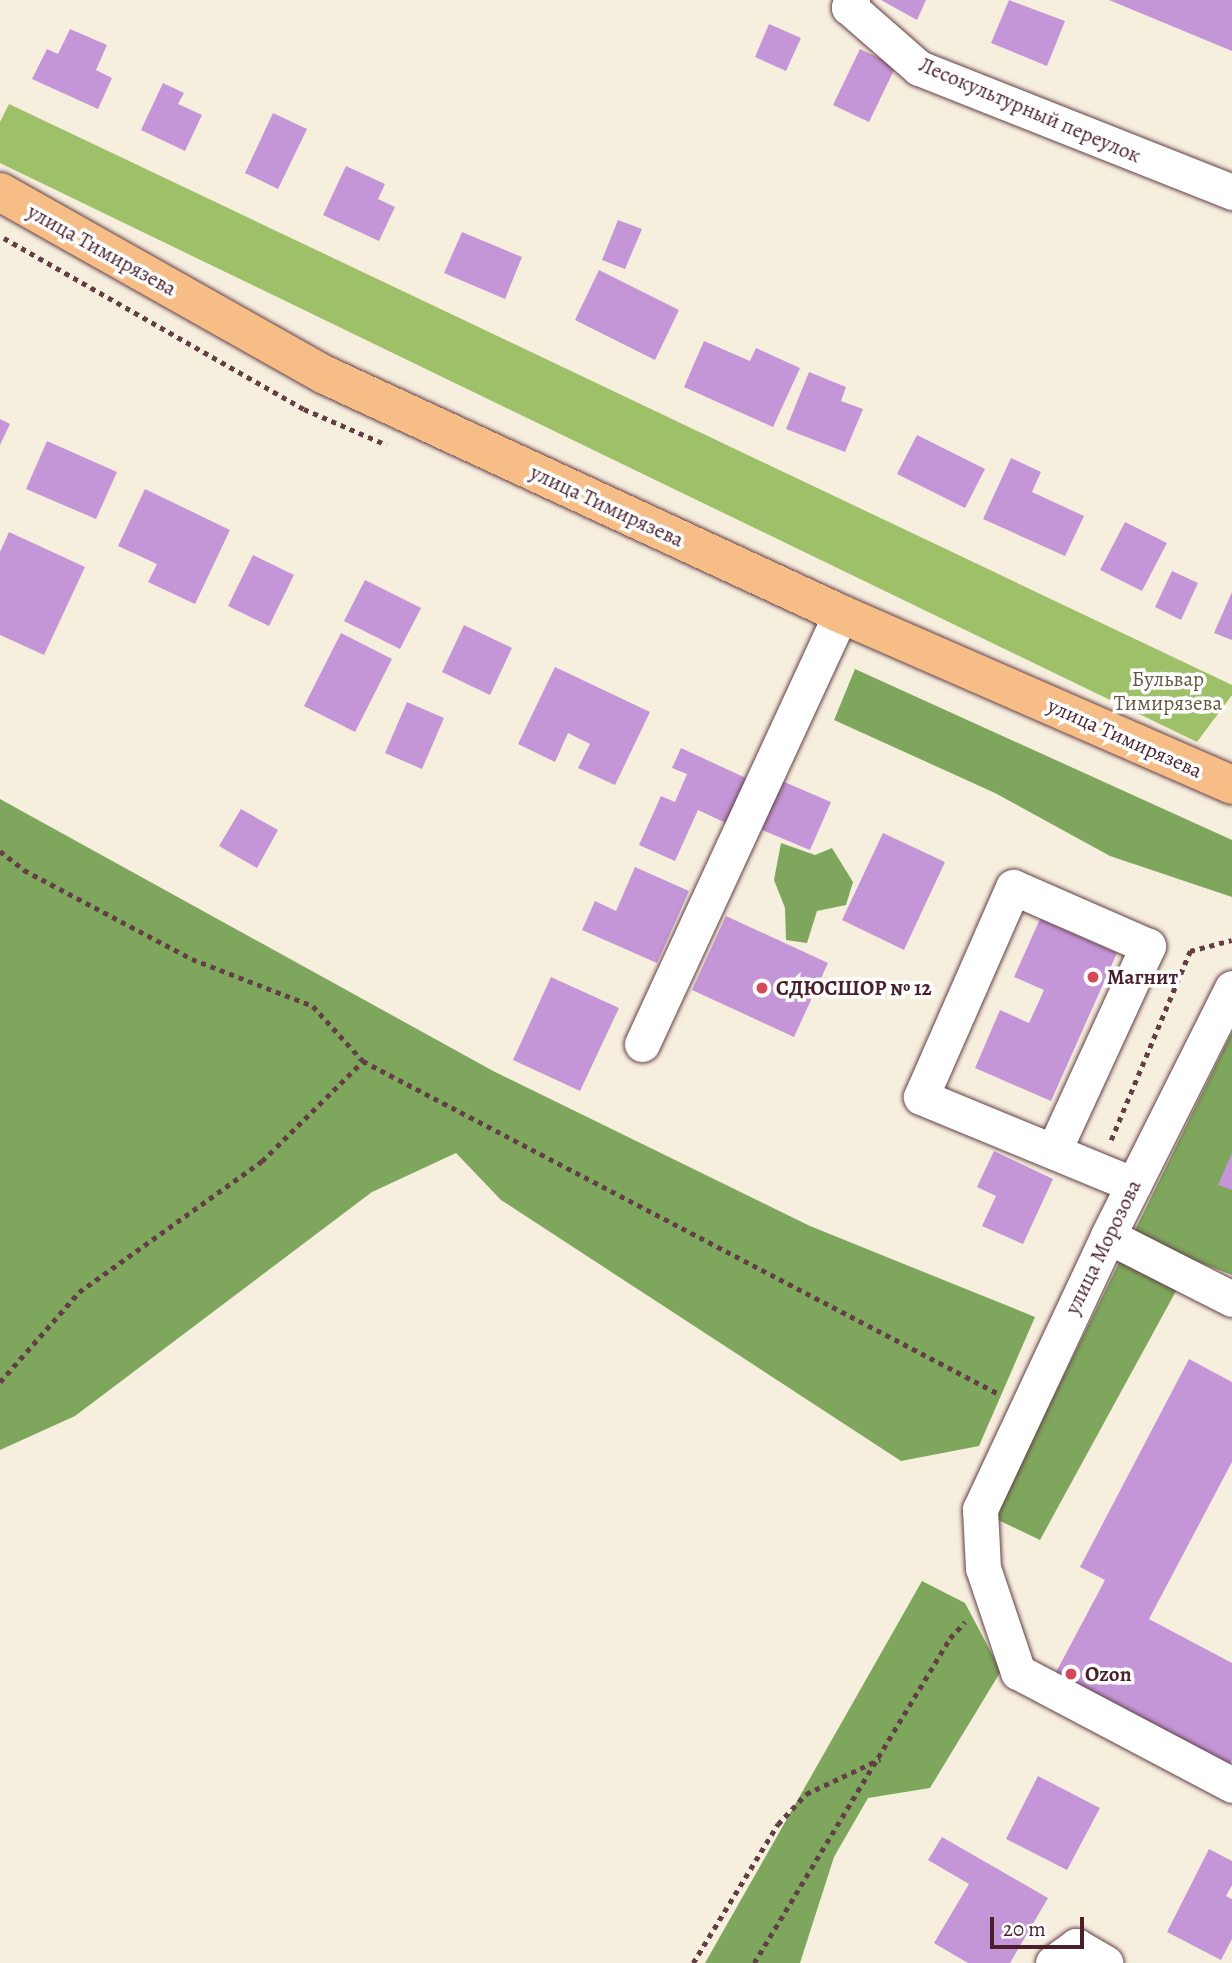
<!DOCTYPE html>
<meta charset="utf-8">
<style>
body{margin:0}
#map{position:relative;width:1232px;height:1963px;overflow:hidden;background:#f7efde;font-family:Alegreya,serif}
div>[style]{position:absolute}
.green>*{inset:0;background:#9dc069}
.forest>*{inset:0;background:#7ea65d}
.building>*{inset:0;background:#c496d7}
.path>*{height:4.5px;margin-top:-2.25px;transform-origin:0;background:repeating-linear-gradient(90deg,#643e46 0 5px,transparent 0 10px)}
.roads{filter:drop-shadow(0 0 2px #643e46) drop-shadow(0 0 2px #643e46)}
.minor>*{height:35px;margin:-17.5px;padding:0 17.5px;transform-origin:17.5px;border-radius:17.5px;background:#fff}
.major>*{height:38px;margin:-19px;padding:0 19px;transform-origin:19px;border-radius:19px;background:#f6be86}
.dots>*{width:19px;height:19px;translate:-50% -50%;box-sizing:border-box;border:4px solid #fff;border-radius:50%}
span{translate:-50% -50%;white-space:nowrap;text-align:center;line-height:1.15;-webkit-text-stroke:7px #fff;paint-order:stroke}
.street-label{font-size:21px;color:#4a1f2b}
.park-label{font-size:21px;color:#675741}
.poi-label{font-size:21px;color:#4a1f2b;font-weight:700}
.left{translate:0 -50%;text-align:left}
.scale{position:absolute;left:990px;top:1917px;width:94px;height:32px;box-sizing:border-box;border:4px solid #4a1f2b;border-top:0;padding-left:9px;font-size:21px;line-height:24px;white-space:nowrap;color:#4a1f2b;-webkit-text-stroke:5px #fff;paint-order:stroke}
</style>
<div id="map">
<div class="green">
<i style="clip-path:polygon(9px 104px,1232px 685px,1232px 695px,1197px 742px,0 163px,0 122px)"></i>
</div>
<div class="forest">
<i style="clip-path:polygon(855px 669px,1232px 840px,1232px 897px,1110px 856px,995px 793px,834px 720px)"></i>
<i style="clip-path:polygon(0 799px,495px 1072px,810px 1226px,1035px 1317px,979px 1446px,901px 1461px,501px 1200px,456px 1153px,372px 1192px,75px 1416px,0 1450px)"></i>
<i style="clip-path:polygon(781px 843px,815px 855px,832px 848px,853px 882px,846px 905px,817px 911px,807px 943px,786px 940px,785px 908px,774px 880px)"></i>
<i style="clip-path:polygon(1232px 1032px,1232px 1275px,1193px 1260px,1040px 1540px,994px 1518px)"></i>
<i style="clip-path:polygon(922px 1581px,965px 1603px,1001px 1671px,930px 1788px,868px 1798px,834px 1857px,800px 1963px,705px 1963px)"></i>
</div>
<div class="building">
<i style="clip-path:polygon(881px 0,926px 0,917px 20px)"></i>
<i style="clip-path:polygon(1009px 0,1065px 21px,1047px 66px,991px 43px)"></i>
<i style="clip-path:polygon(1109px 0,1232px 0,1232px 51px)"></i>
<i style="clip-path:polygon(769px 24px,801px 38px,786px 71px,755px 57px)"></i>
<i style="clip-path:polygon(70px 29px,107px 45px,96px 70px,112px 78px,98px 109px,32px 79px,47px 49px,58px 54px)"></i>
<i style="clip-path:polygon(860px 49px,896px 66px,869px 122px,833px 105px)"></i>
<i style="clip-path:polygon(163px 83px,184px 93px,178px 104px,202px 115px,185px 151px,141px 130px)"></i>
<i style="clip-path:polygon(273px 113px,307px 129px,278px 189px,245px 173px)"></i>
<i style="clip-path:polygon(346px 166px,385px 184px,378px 199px,395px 207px,379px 241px,323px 215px)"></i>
<i style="clip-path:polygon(618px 220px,642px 229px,625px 269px,602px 260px)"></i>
<i style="clip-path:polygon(462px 232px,522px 257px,505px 299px,444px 273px)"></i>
<i style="clip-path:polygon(599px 270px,679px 310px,655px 360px,575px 320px)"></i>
<i style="clip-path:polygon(704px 341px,750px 361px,756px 348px,800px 368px,773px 427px,684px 387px)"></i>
<i style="clip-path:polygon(809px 372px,846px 387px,841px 401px,863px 409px,845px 452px,786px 429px)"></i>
<i style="clip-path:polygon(0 419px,10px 424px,0 445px)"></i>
<i style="clip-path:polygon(917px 435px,985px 469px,965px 508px,897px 474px)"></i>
<i style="clip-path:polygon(47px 441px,117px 472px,96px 519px,26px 489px)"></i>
<i style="clip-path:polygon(1011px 458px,1041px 472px,1032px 492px,1084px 516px,1065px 556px,983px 519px)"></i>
<i style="clip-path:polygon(145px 489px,230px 530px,195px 604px,148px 582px,157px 564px,118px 546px)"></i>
<i style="clip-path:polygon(1125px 522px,1167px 543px,1142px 591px,1100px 570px)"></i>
<i style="clip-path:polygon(9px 532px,85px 567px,44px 655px,0 635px,0 552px)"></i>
<i style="clip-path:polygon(253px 555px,294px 575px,269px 626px,228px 606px)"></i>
<i style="clip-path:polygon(1172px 571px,1198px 583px,1181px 620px,1155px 607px)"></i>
<i style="clip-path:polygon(365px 580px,421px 608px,400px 649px,344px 621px)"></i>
<i style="clip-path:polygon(1232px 592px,1232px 640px,1214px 633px)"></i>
<i style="clip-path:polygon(464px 625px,512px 648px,490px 695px,442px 672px)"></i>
<i style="clip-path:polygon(341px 633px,392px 659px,355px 732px,304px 706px)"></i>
<i style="clip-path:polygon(555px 667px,650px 712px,615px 785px,578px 768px,590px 744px,568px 733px,555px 762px,518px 744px)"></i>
<i style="clip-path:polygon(407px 702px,444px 718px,422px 769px,385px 753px)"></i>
<i style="clip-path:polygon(681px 748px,748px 779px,728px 824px,698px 810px,675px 861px,639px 845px,661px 796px,675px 802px,687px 774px,672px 768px)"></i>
<i style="clip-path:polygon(782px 781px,831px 802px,810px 850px,762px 830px)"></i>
<i style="clip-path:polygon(241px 809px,278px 830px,257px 868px,219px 846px)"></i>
<i style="clip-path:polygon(883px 833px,945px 862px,904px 950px,842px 920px)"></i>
<i style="clip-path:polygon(635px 867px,689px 891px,657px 963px,582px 930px,595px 901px,616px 911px)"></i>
<i style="clip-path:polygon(726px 916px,828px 963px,794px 1037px,692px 990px)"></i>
<i style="clip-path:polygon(1040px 919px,1117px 953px,1051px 1101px,975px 1068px,1000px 1010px,1029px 1023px,1044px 990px,1014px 977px)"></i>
<i style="clip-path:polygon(551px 977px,619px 1008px,580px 1091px,513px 1060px)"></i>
<i style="clip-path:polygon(994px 1151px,1053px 1179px,1023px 1244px,982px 1226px,996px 1196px,977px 1187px)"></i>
<i style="clip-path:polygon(1232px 1153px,1232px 1190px,1218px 1185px)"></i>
<i style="clip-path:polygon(1189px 1359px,1232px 1382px,1232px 1462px,1149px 1619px,1232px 1663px,1232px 1760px,1228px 1768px,1054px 1676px,1105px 1580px,1080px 1567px)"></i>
<i style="clip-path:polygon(1038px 1776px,1100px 1808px,1067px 1870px,1006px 1839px)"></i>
<i style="clip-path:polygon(942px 1837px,1048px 1898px,1010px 1963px,968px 1963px,934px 1943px,969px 1884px,928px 1860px)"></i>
<i style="clip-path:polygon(1209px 1849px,1232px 1861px,1232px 1885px,1226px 1896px,1232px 1899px,1232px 1939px,1221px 1960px,1167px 1932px)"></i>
</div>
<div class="path">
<i style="left:4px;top:238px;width:345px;rotate:29.7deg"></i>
<i style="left:304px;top:409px;width:90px;rotate:23.4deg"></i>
<i style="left:0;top:851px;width:31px;rotate:38deg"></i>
<i style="left:24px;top:870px;width:190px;rotate:27.9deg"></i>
<i style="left:192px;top:959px;width:130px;rotate:21.2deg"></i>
<i style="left:313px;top:1006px;width:74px;rotate:47.7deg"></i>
<i style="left:363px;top:1061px;width:718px;rotate:27.64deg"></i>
<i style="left:1111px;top:1140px;width:205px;rotate:-67.3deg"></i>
<i style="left:1190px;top:951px;width:43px;rotate:-14.7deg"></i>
<i style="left:0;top:1382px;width:120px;rotate:-48.7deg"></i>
<i style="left:79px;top:1292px;width:225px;rotate:-35.6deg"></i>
<i style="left:262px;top:1161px;width:142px;rotate:-44.7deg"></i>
<i style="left:693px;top:1963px;width:163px;rotate:-58.6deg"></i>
<i style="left:778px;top:1824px;width:41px;rotate:-47deg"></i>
<i style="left:806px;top:1794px;width:82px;rotate:-25.3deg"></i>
<i style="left:754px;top:1963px;width:380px;rotate:-58.9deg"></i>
<i style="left:950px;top:1638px;width:22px;rotate:-47deg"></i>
</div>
<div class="roads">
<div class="minor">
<i style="left:852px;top:0;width:8px;rotate:113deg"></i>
<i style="left:849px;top:7px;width:93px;rotate:41.1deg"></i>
<i style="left:919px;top:68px;width:337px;rotate:21.6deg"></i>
<i style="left:1232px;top:988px;width:277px;rotate:116.6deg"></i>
<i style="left:1108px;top:1236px;width:302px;rotate:115.1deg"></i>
<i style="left:980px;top:1509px;width:59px;rotate:87.1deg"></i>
<i style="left:983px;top:1568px;width:110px;rotate:71.4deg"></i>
<i style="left:1018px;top:1672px;width:242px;rotate:27.8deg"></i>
<i style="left:642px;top:1044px;width:474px;rotate:-65.2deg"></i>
<i style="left:1054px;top:1150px;width:225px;rotate:-65.3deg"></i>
<i style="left:1148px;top:946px;width:147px;rotate:-156.4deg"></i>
<i style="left:1013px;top:887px;width:229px;rotate:113.7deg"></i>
<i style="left:921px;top:1097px;width:230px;rotate:22.4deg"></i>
<i style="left:1108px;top:1236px;width:139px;rotate:26.9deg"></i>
<i style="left:1053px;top:1963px;width:29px;rotate:-36deg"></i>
<i style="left:1076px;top:1946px;width:34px;rotate:30deg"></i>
</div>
<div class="major">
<i style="left:0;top:192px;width:373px;rotate:29.4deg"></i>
<i style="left:325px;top:375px;width:569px;rotate:24.85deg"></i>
<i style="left:841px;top:614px;width:427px;rotate:23.6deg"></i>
</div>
</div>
<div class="dots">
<i style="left:1093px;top:977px;background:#d1495b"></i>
<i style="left:762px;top:988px;background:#d1495b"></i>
<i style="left:1071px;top:1674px;background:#d1495b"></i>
</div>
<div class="street-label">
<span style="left:1030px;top:110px;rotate:23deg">Лесокультурный переулок</span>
<span style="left:102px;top:250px;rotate:29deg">улица Тимирязева</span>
<span style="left:607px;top:506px;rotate:25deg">улица Тимирязева</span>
<span style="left:1125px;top:738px;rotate:24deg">улица Тимирязева</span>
<span style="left:1103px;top:1247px;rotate:-64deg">улица Морозова</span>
</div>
<div class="park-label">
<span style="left:1168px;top:691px">Бульвар<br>Тимирязева</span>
</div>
<div class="poi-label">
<span class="left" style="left:1107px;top:977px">Магнит</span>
<span class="left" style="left:776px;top:988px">СДЮСШОР № 12</span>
<span class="left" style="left:1085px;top:1674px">Ozon</span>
</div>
<div class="scale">20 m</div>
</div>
